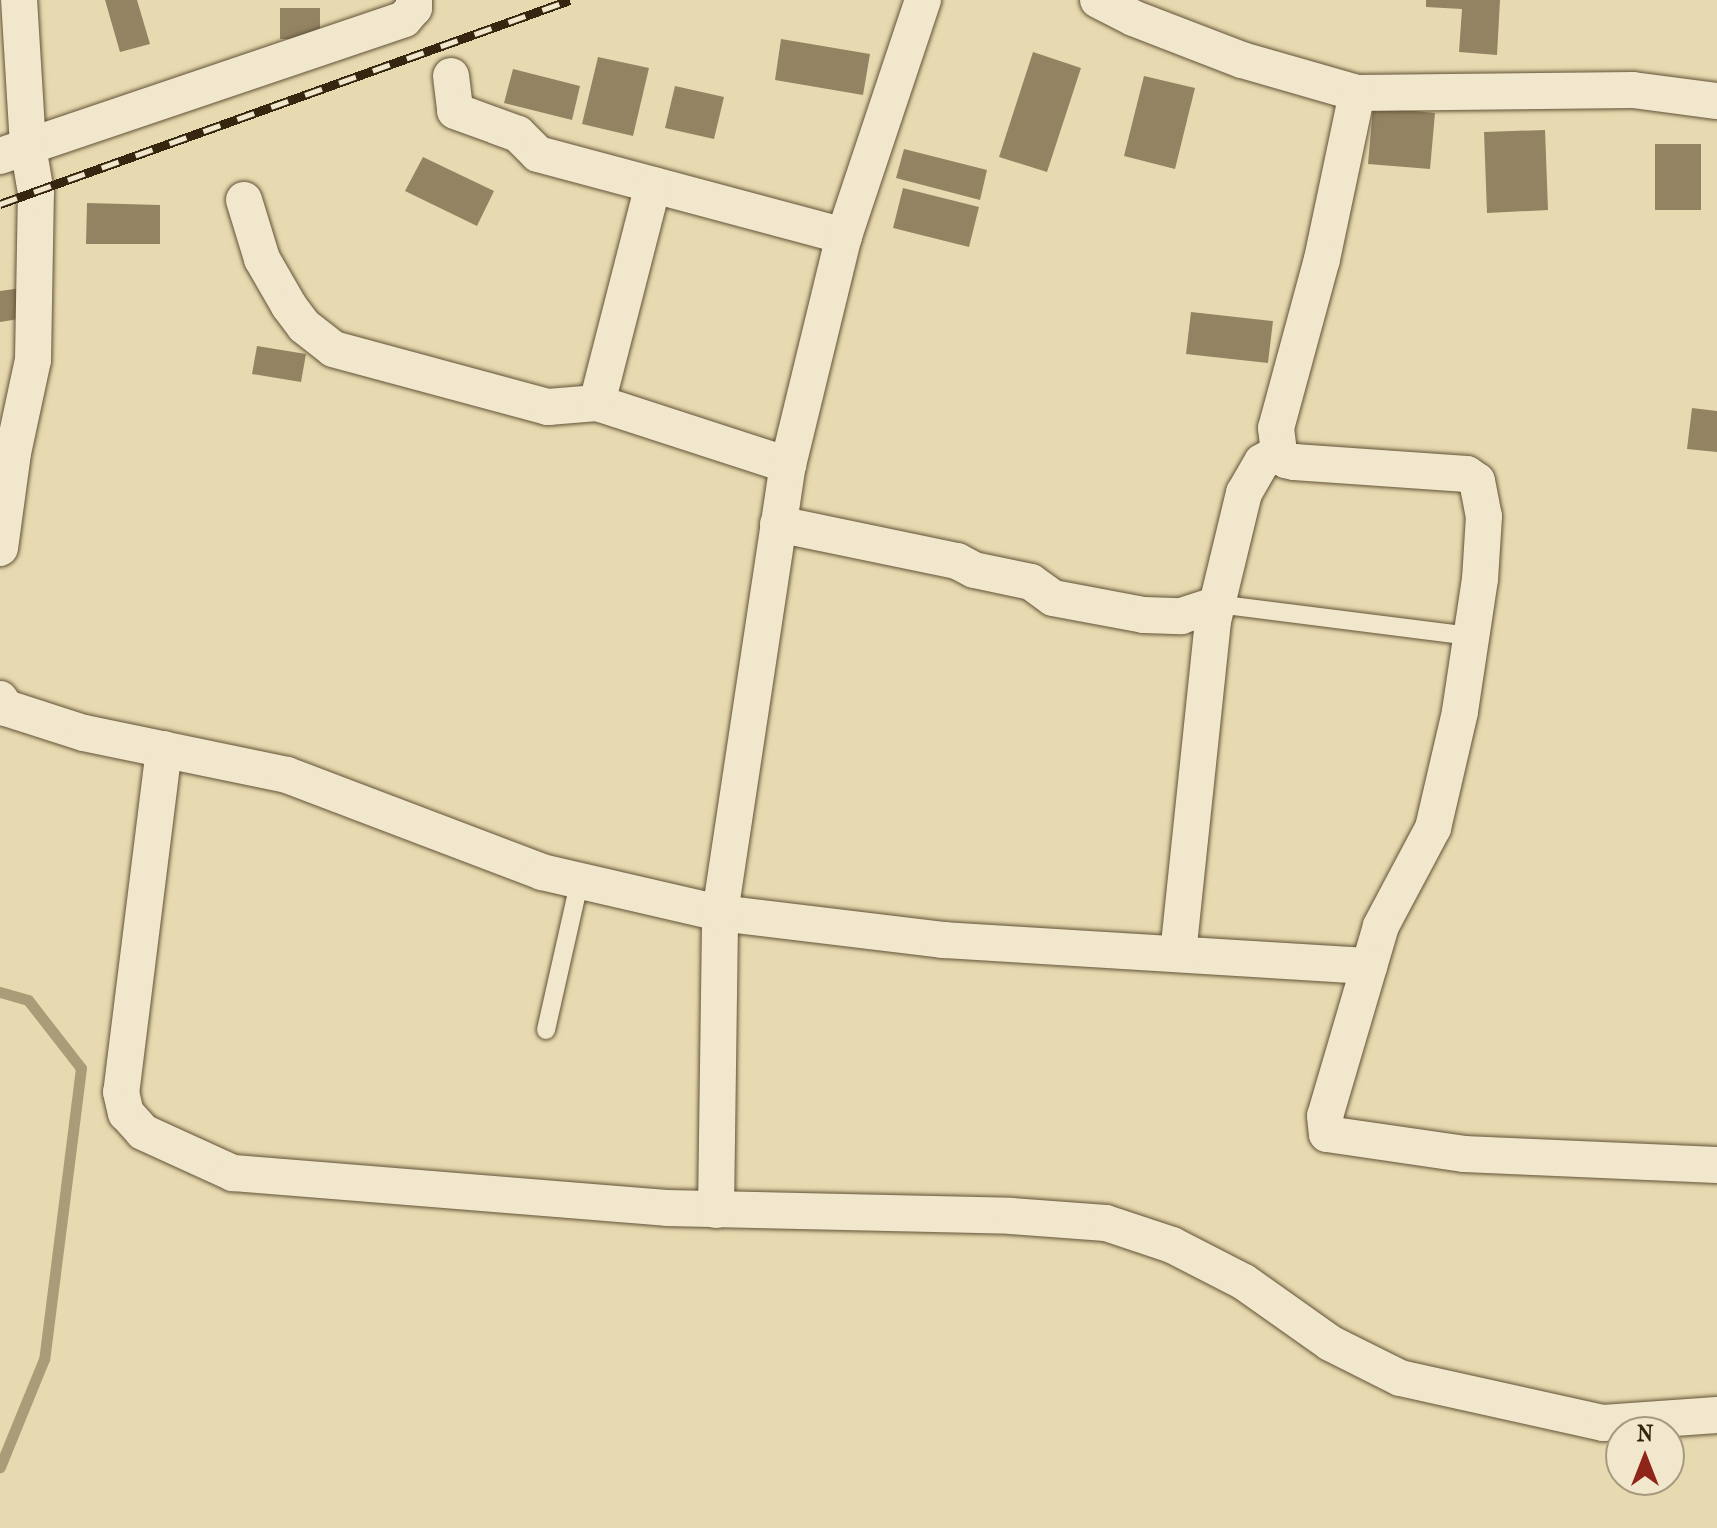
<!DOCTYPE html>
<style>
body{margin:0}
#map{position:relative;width:1717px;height:1528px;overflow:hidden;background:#e8dab0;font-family:"IM FELL French Canon",serif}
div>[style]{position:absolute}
.stream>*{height:11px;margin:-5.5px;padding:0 5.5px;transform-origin:5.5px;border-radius:5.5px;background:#ab9c79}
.building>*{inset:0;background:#938363}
.roads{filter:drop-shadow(0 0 2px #625237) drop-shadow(0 0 2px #625237)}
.lane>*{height:18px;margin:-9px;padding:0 9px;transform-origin:9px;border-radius:9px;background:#f0e7cc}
.street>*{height:36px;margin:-18px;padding:0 18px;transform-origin:18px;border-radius:18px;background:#f0e7cc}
.rail>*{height:9px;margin-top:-4.5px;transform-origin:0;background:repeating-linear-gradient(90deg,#f0e7cc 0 18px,#36250f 0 36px);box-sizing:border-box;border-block:2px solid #36250f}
span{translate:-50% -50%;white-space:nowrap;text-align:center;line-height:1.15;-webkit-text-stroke:7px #f0e7cc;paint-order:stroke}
.north{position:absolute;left:1605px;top:1416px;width:80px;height:80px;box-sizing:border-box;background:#f0e7cc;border:2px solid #a69980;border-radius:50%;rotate:0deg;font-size:22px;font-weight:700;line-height:32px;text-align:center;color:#36250f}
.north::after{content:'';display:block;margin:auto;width:28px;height:36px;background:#8f2418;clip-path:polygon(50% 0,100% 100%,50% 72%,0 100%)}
</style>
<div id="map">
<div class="stream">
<i style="left:0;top:992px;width:29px;rotate:16deg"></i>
<i style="left:28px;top:1000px;width:86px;rotate:52.1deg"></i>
<i style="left:81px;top:1068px;width:293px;rotate:97.2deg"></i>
<i style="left:44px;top:1359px;width:117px;rotate:112.2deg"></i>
</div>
<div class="building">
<i style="clip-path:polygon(105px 0,137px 0,150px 44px,120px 52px)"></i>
<i style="clip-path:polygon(1426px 0,1500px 0,1497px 55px,1459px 52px,1462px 9px,1426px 7px)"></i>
<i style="clip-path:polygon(280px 8px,320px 8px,320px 39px,280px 39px)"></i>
<i style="clip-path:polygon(781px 39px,870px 54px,863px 95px,775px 80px)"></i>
<i style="clip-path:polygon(1033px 52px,1081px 68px,1047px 172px,999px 157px)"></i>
<i style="clip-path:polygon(598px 57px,649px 68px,633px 136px,582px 124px)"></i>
<i style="clip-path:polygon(513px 69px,580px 86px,572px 120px,504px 103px)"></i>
<i style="clip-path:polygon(1144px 76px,1195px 88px,1175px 169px,1124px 156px)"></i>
<i style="clip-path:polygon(675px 86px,724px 97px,714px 139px,665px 128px)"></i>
<i style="clip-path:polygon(1373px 107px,1435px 113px,1430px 169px,1368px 164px)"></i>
<i style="clip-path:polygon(1545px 130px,1548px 210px,1487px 213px,1484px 132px)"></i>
<i style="clip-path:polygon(1655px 144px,1701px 144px,1701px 210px,1655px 210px)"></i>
<i style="clip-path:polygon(904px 149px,987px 170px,980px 200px,896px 178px)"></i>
<i style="clip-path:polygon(423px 157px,494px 191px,477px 226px,405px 191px)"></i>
<i style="clip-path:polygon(903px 188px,979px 207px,969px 247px,893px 228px)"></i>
<i style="clip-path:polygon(87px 203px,160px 205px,160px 244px,86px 244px)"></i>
<i style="clip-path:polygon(21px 288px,25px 318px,0 322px,0 291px)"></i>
<i style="clip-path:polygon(1191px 312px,1273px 321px,1268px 363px,1186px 354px)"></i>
<i style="clip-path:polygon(257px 346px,306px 354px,301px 382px,252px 374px)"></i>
<i style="clip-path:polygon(1692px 408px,1717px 411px,1717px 452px,1687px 449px)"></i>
</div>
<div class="roads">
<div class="lane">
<i style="left:1217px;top:604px;width:256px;rotate:7.2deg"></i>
<i style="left:546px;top:1030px;width:155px;rotate:-77.3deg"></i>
</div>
<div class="street">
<i style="left:1098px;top:0;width:39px;rotate:27deg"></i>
<i style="left:1133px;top:18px;width:117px;rotate:21.1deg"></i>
<i style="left:1242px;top:60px;width:120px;rotate:16deg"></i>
<i style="left:1357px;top:93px;width:276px;rotate:-0.6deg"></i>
<i style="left:1633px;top:90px;width:85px;rotate:7.5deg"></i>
<i style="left:451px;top:76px;width:35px;rotate:83deg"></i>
<i style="left:455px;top:111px;width:67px;rotate:20.1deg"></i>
<i style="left:518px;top:134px;width:28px;rotate:45deg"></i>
<i style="left:538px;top:154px;width:317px;rotate:15deg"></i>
<i style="left:1357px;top:93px;width:170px;rotate:101.9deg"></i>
<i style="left:1322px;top:259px;width:175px;rotate:105.2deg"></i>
<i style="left:1276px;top:428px;width:24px;rotate:83deg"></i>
<i style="left:1279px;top:452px;width:11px;rotate:49deg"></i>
<i style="left:1286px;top:460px;width:8px;rotate:14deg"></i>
<i style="left:1294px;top:462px;width:173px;rotate:4deg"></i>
<i style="left:1467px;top:474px;width:12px;rotate:35deg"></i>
<i style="left:1477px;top:481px;width:36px;rotate:79deg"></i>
<i style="left:1484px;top:516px;width:63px;rotate:93.6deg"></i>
<i style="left:1480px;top:579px;width:134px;rotate:98.6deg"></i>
<i style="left:1460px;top:712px;width:119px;rotate:103.1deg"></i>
<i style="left:1433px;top:828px;width:111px;rotate:118deg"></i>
<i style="left:1381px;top:926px;width:198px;rotate:106.4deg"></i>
<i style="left:1325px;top:1116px;width:18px;rotate:84deg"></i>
<i style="left:1327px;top:1134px;width:138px;rotate:8.3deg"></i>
<i style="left:1464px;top:1154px;width:253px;rotate:2.5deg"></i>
<i style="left:0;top:156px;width:427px;rotate:-18.7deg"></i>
<i style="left:404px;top:19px;width:15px;rotate:-48deg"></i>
<i style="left:414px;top:8px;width:8px;rotate:-90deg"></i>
<i style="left:244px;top:200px;width:62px;rotate:73deg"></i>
<i style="left:262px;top:259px;width:54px;rotate:60.1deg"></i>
<i style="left:289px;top:306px;width:25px;rotate:53deg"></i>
<i style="left:304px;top:326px;width:37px;rotate:38deg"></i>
<i style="left:333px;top:349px;width:223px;rotate:15.1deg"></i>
<i style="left:548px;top:407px;width:49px;rotate:-4.7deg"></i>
<i style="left:597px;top:403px;width:201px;rotate:18deg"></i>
<i style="left:597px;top:403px;width:225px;rotate:-75.6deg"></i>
<i style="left:778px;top:524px;width:183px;rotate:11.7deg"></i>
<i style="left:957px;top:561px;width:19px;rotate:28deg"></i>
<i style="left:974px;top:570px;width:58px;rotate:11.9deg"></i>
<i style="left:1031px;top:582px;width:27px;rotate:36deg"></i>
<i style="left:1053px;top:598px;width:93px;rotate:10.6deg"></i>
<i style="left:1144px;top:615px;width:37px;rotate:2deg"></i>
<i style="left:1181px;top:616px;width:38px;rotate:-18deg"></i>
<i style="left:0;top:548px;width:96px;rotate:-82.2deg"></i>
<i style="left:13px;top:453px;width:95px;rotate:-77.9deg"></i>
<i style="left:33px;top:360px;width:167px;rotate:-89deg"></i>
<i style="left:36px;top:193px;width:48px;rotate:-99.7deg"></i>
<i style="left:28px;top:146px;width:146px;rotate:-93.5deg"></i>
<i style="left:0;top:699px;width:11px;rotate:56deg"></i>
<i style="left:6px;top:708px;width:82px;rotate:17.8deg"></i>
<i style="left:84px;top:733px;width:207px;rotate:11.7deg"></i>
<i style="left:287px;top:775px;width:273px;rotate:20.8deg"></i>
<i style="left:542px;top:872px;width:183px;rotate:13deg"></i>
<i style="left:720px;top:913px;width:225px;rotate:6.9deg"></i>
<i style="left:943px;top:940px;width:427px;rotate:3.5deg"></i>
<i style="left:164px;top:749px;width:346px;rotate:97.1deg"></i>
<i style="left:121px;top:1092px;width:22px;rotate:77deg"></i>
<i style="left:126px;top:1113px;width:25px;rotate:48deg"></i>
<i style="left:143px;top:1132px;width:99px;rotate:24.5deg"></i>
<i style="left:233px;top:1173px;width:435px;rotate:4.6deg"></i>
<i style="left:667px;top:1208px;width:344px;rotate:1.3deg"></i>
<i style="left:1011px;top:1216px;width:95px;rotate:4.2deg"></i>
<i style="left:1106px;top:1223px;width:70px;rotate:18.4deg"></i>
<i style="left:1172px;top:1245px;width:81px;rotate:27.2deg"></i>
<i style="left:1244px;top:1282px;width:105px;rotate:35.3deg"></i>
<i style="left:1330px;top:1343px;width:78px;rotate:26.6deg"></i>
<i style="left:1400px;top:1378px;width:208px;rotate:12.5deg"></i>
<i style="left:1603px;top:1423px;width:114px;rotate:-4deg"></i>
<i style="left:1178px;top:954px;width:335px;rotate:-84deg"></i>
<i style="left:1213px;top:621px;width:132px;rotate:-76.4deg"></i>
<i style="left:1244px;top:493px;width:36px;rotate:-60deg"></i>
<i style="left:1262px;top:462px;width:20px;rotate:-30deg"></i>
<i style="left:716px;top:1210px;width:297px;rotate:-89.2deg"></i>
<i style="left:720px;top:913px;width:453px;rotate:-81.4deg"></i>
<i style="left:788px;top:465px;width:236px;rotate:-76.3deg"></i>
<i style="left:844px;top:236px;width:249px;rotate:-71.5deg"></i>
</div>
</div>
<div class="rail">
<i style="left:0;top:204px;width:605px;rotate:-19.69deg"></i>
</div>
<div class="north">N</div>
</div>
